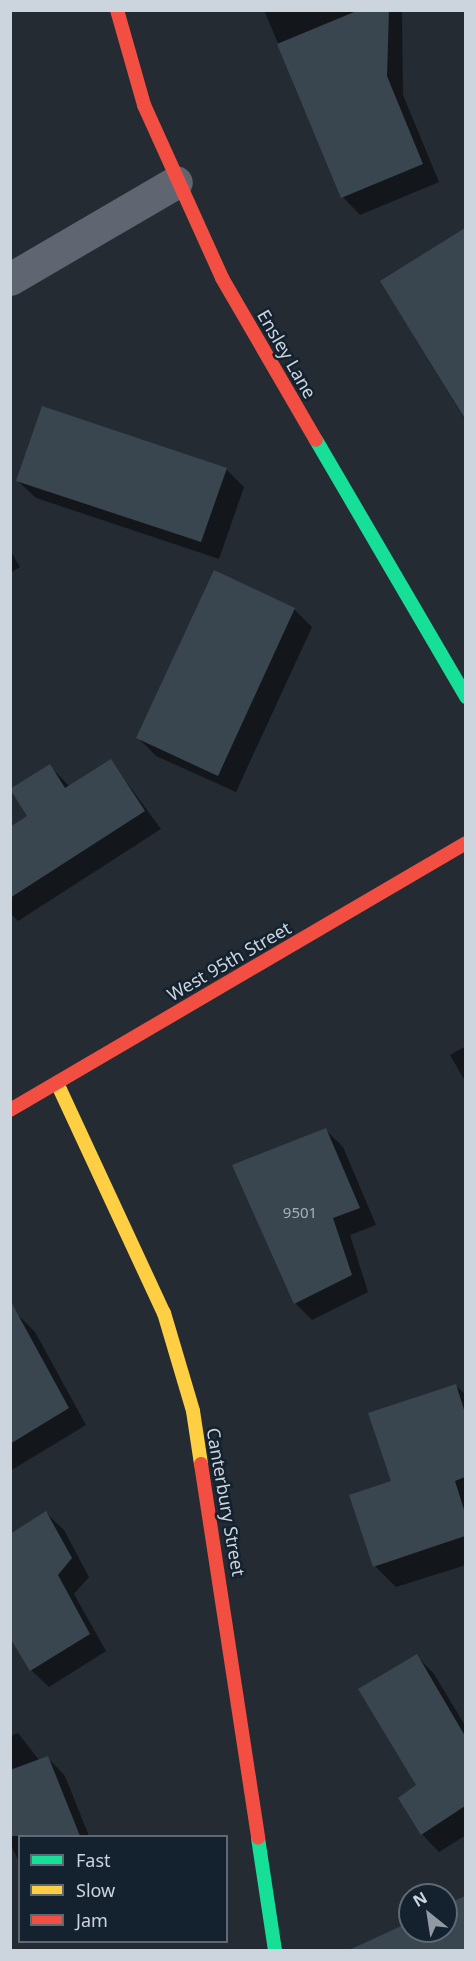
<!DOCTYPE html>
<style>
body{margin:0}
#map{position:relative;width:476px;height:1961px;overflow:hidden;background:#242b33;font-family:"Noto Sans",sans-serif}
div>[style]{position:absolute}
.shadow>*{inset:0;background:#0007}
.building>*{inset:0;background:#39464f}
.street>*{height:33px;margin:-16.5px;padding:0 16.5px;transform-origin:16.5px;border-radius:16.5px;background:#606572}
.fast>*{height:14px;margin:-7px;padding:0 7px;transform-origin:7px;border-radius:7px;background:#16e098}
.slow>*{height:14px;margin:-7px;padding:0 7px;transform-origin:7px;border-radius:7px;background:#ffcf43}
.jam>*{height:14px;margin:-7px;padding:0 7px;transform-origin:7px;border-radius:7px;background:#f24e42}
span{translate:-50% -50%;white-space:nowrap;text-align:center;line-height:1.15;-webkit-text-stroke:5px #14212f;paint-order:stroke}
.number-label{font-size:15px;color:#a7b0ba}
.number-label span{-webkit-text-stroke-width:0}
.street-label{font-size:18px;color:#ccd4de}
.frame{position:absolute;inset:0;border:12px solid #ccd4de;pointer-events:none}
.legend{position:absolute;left:18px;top:1835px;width:210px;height:108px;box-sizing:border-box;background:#14212f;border:2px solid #5e6975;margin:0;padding:8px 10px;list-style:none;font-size:18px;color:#ccd4de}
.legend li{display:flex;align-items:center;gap:12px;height:30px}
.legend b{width:30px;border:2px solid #5e6975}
.north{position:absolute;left:398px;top:1883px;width:60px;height:60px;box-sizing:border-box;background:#14212f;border:2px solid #5e6975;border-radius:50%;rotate:330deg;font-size:16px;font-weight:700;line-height:24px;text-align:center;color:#ccd4de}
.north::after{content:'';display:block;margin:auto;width:21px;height:27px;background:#9199a2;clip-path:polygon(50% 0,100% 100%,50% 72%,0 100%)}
</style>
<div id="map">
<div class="shadow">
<i style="clip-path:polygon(264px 10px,402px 10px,403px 95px,439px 182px,360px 215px,343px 197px)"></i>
<i style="clip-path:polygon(454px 237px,466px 249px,466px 422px,382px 282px)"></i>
<i style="clip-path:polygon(226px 469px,244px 487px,219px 559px,36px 498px,18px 481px)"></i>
<i style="clip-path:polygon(10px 550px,20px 567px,10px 573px)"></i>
<i style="clip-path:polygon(215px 572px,294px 609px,312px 627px,236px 792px,156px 756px,138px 738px)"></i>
<i style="clip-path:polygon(111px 761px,161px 829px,18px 921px,10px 913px,10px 829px,29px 817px,50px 766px,70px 787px)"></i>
<i style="clip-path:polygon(466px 1046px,466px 1083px,450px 1055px)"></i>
<i style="clip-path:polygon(326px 1130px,343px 1147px,376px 1225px,350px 1235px,368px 1292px,312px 1320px,295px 1303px)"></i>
<i style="clip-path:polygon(17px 1314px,35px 1332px,86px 1425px,10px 1471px,10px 1318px)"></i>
<i style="clip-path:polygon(455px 1385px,466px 1395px,466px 1565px,396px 1587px,375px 1566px)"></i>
<i style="clip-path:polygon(46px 1513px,64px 1530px,89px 1577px,74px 1594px,106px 1651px,49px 1687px,31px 1670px)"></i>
<i style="clip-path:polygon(417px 1656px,434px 1674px,466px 1727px,466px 1835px,439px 1852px,422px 1834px)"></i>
<i style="clip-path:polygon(18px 1733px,40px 1761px,48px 1758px,65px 1776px,89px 1836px,20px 1836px,20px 1863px,10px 1844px,10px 1736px)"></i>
<i style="clip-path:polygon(459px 1900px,466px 1907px,466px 1950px,413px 1950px,402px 1927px,410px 1923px,410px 1931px,446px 1931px,446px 1906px)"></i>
</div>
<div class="building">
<i style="clip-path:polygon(359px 10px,389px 10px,387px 76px,423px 164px,341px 198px,277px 44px)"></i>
<i style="clip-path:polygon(465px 228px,465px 419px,380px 281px)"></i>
<i style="clip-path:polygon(42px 406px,227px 468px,201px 542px,16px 481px)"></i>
<i style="clip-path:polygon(214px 570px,295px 608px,218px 776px,136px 738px)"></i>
<i style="clip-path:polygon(111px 759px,145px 811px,10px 898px,10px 827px,27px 816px,10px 789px,50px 764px,65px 788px)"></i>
<i style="clip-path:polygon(326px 1128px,360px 1208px,333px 1218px,352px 1275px,294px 1304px,232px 1165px)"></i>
<i style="clip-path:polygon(10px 1300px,69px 1408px,10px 1444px)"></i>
<i style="clip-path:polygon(456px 1384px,465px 1413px,465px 1477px,455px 1481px,465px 1513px,465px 1536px,373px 1567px,349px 1495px,391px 1481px,368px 1413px)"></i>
<i style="clip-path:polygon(46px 1511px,72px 1558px,58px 1575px,90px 1634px,30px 1671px,10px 1638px,10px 1534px)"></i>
<i style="clip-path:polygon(417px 1654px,465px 1736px,465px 1806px,421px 1835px,398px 1798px,416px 1785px,358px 1689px)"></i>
<i style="clip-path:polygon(48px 1756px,80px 1836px,10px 1836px,10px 1770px)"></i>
<i style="clip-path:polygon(465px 1896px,465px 1950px,349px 1950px,410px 1922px,410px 1931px,446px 1931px,446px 1905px)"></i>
</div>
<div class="street">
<i style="left:10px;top:279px;width:192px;rotate:-30.3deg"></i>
</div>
<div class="fast">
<i style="left:316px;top:440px;width:298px;rotate:59.7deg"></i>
<i style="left:258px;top:1838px;width:113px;rotate:81.4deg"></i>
</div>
<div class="slow">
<i style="left:57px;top:1083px;width:254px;rotate:65.1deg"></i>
<i style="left:164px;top:1313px;width:102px;rotate:73.5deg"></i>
<i style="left:193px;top:1411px;width:54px;rotate:81.4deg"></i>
</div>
<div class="jam">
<i style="left:117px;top:10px;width:99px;rotate:74.1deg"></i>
<i style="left:144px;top:105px;width:190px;rotate:65.7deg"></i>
<i style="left:222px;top:278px;width:187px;rotate:59.9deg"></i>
<i style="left:10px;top:1110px;width:528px;rotate:-30.35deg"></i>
<i style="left:201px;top:1464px;width:378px;rotate:81.3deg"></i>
</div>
<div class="number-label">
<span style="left:300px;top:1213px">9501</span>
</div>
<div class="street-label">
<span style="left:287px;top:354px;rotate:60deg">Ensley Lane</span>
<span style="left:229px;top:961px;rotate:-30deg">West 95th Street</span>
<span style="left:226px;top:1502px;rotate:80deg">Canterbury Street</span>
</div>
<div class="frame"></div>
<ul class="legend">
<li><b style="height:8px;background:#16e098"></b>Fast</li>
<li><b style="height:8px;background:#ffcf43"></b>Slow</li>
<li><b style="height:8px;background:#f24e42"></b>Jam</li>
</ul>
<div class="north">N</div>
</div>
